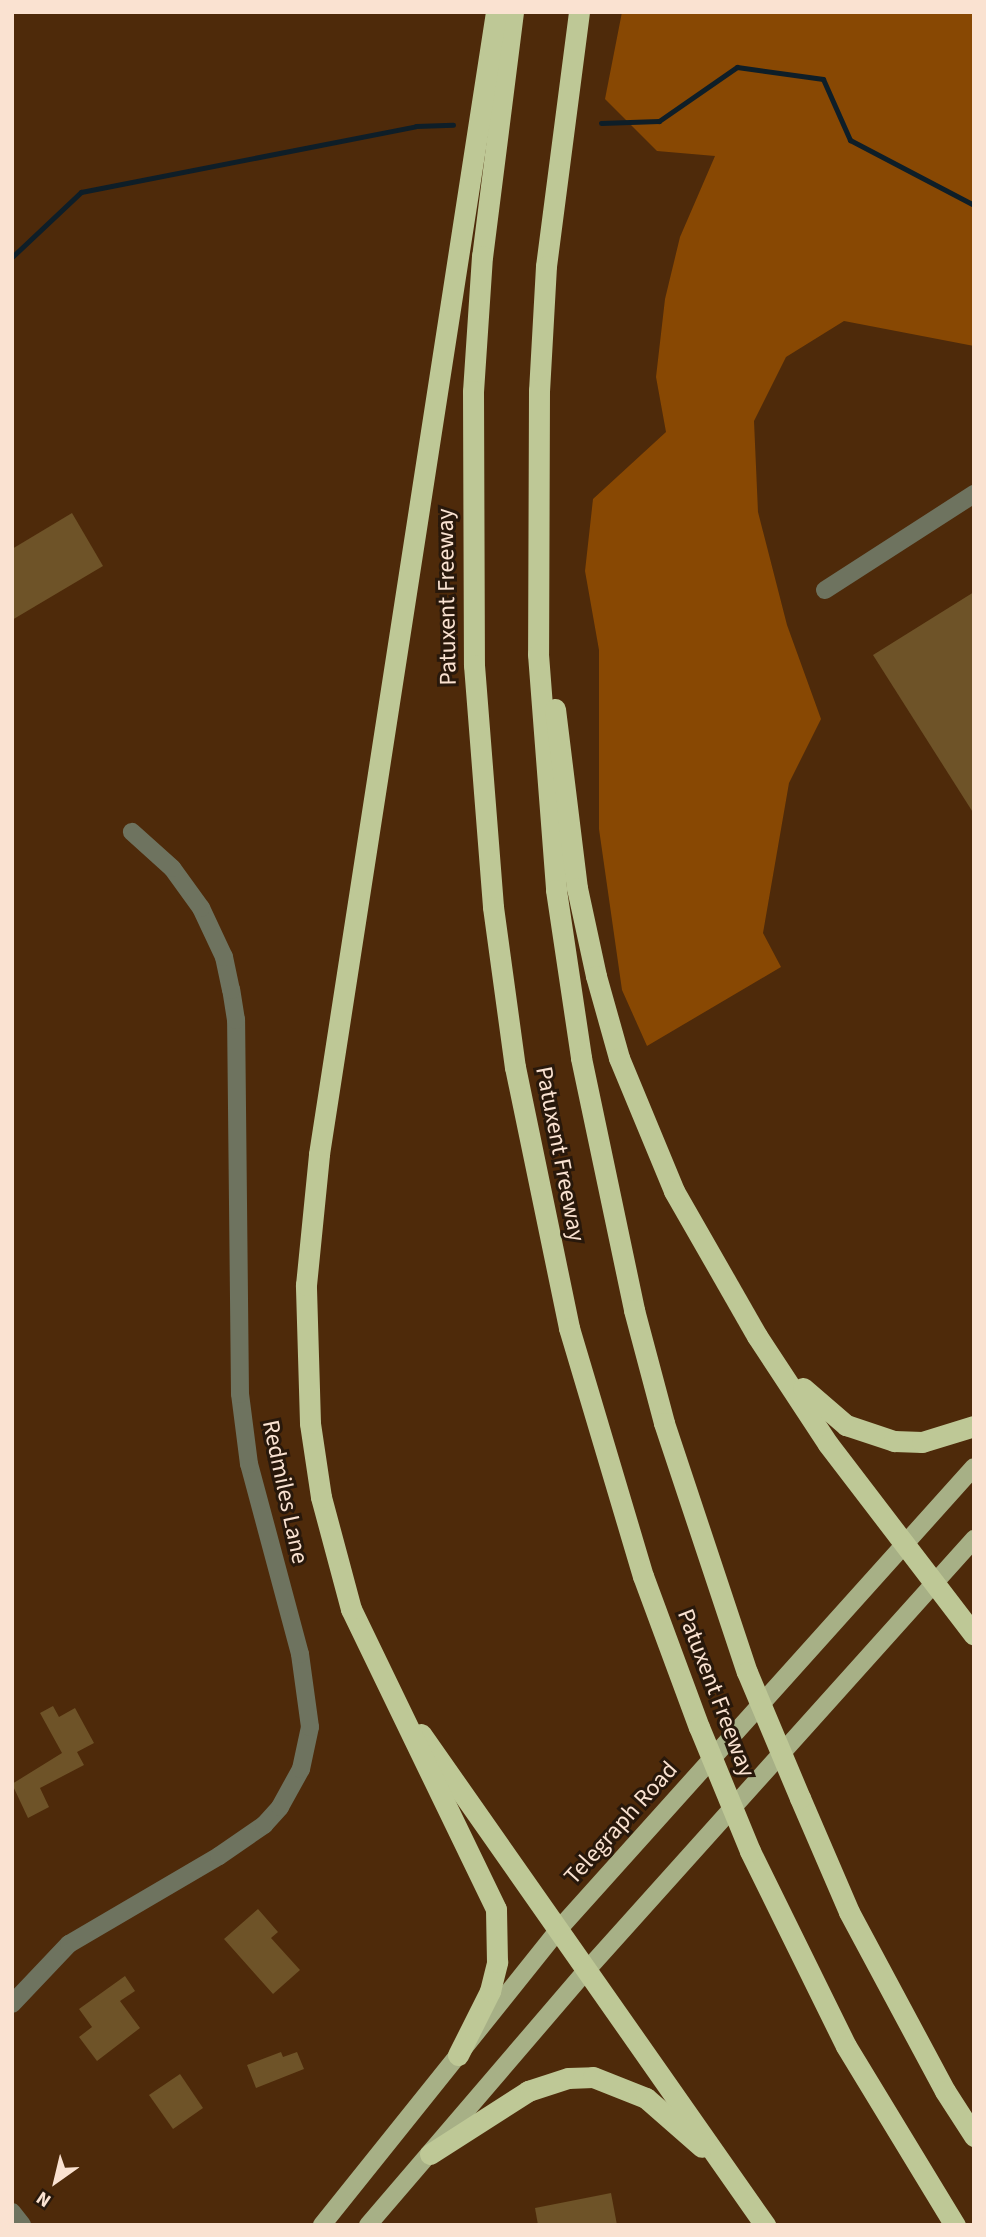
<!DOCTYPE html>
<style>
body{margin:0}
#map{position:relative;width:986px;height:2237px;overflow:hidden;background:#4e2a0a;font-family:"Source Sans 3",sans-serif}
div>[style]{position:absolute}
.green>*{inset:0;background:#884803}
.stream>*{height:5px;margin:-2.5px;padding:0 2.5px;transform-origin:2.5px;border-radius:2.5px;background:#0e1e28}
.building>*{inset:0;background:#6e5328}
.minor>*{height:18px;margin:-9px;padding:0 9px;transform-origin:9px;border-radius:9px;background:#6e735f}
.major>*{height:18px;margin:-9px;padding:0 9px;transform-origin:9px;border-radius:9px;background:#a7b086}
.highway>*{height:21px;margin:-10.5px;padding:0 10.5px;transform-origin:10.5px;border-radius:10.5px;background:#bec896}
.highway-bridge>*{height:21px;margin:-10.5px;padding:0 10.5px;transform-origin:10.5px;border-radius:10.5px;background:#bec896}
span{translate:-50% -50%;white-space:nowrap;text-align:center;line-height:1.15;-webkit-text-stroke:6px #28180b;paint-order:stroke}
.street-label{font-size:24px;color:#fae2d1}
.frame{position:absolute;inset:0;border:14px solid #fae2d1;pointer-events:none}
.north{position:absolute;left:21px;top:2146px;width:70px;height:70px;-webkit-text-stroke:5px #28180b;paint-order:stroke;rotate:214deg;font-size:19px;font-weight:700;line-height:28px;text-align:center;color:#fae2d1}
.north::after{content:'';display:block;margin:auto;width:24px;height:32px;background:#fae2d1;clip-path:polygon(50% 0,100% 100%,50% 72%,0 100%)}
</style>
<div id="map">
<div class="green">
<i style="clip-path:polygon(622px 12px,974px 12px,974px 346px,844px 321px,786px 357px,754px 421px,758px 512px,787px 625px,821px 719px,789px 783px,763px 933px,781px 967px,647px 1046px,622px 990px,599px 829px,599px 650px,585px 571px,593px 499px,666px 432px,656px 377px,665px 299px,680px 237px,715px 156px,657px 151px,605px 99px)"></i>
</div>
<div class="stream">
<i style="left:601px;top:123px;width:58px;rotate:-2deg"></i>
<i style="left:659px;top:121px;width:95px;rotate:-34.7deg"></i>
<i style="left:737px;top:67px;width:87px;rotate:7.9deg"></i>
<i style="left:823px;top:79px;width:67px;rotate:66.1deg"></i>
<i style="left:850px;top:140px;width:140px;rotate:27.7deg"></i>
<i style="left:12px;top:257px;width:95px;rotate:-43.3deg"></i>
<i style="left:81px;top:192px;width:341px;rotate:-11.1deg"></i>
<i style="left:416px;top:126px;width:37px;rotate:-2deg"></i>
</div>
<div class="building">
<i style="clip-path:polygon(72px 513px,103px 566px,12px 620px,12px 549px)"></i>
<i style="clip-path:polygon(974px 592px,974px 814px,873px 655px)"></i>
<i style="clip-path:polygon(53px 1706px,59px 1717px,75px 1708px,94px 1743px,77px 1752px,84px 1765px,40px 1788px,49px 1807px,28px 1818px,12px 1784px,62px 1753px,40px 1713px)"></i>
<i style="clip-path:polygon(258px 1909px,278px 1932px,271px 1938px,300px 1970px,273px 1994px,224px 1939px)"></i>
<i style="clip-path:polygon(125px 1976px,135px 1991px,120px 2001px,140px 2028px,97px 2061px,79px 2037px,92px 2027px,79px 2009px)"></i>
<i style="clip-path:polygon(281px 2052px,283px 2057px,297px 2052px,304px 2069px,256px 2088px,247px 2065px)"></i>
<i style="clip-path:polygon(180px 2074px,203px 2108px,173px 2129px,149px 2095px)"></i>
<i style="clip-path:polygon(611px 2193px,617px 2225px,538px 2225px,535px 2208px)"></i>
</div>
<div class="minor">
<i style="left:825px;top:590px;width:177px;rotate:-32.8deg"></i>
<i style="left:12px;top:2004px;width:83px;rotate:-46.5deg"></i>
<i style="left:69px;top:1944px;width:174px;rotate:-30.4deg"></i>
<i style="left:219px;top:1856px;width:55px;rotate:-34.6deg"></i>
<i style="left:264px;top:1825px;width:24px;rotate:-48deg"></i>
<i style="left:280px;top:1807px;width:43px;rotate:-61.1deg"></i>
<i style="left:301px;top:1769px;width:43px;rotate:-77.9deg"></i>
<i style="left:310px;top:1727px;width:74px;rotate:-97.8deg"></i>
<i style="left:300px;top:1654px;width:197px;rotate:-105deg"></i>
<i style="left:249px;top:1464px;width:71px;rotate:-97.3deg"></i>
<i style="left:240px;top:1394px;width:374px;rotate:-90.6deg"></i>
<i style="left:236px;top:1020px;width:30px;rotate:-99deg"></i>
<i style="left:231px;top:990px;width:34px;rotate:-102deg"></i>
<i style="left:224px;top:957px;width:54px;rotate:-115.1deg"></i>
<i style="left:201px;top:908px;width:49px;rotate:-125.9deg"></i>
<i style="left:172px;top:868px;width:54px;rotate:-138deg"></i>
<i style="left:12px;top:2212px;width:16px;rotate:52deg"></i>
</div>
<div class="major">
<i style="left:322px;top:2225px;width:378px;rotate:-51.3deg"></i>
<i style="left:558px;top:1930px;width:622px;rotate:-48.06deg"></i>
<i style="left:368px;top:2225px;width:335px;rotate:-49.4deg"></i>
<i style="left:586px;top:1971px;width:581px;rotate:-48.07deg"></i>
</div>
<div class="highway">
<i style="left:513px;top:12px;width:246px;rotate:97.2deg"></i>
<i style="left:482px;top:256px;width:135px;rotate:93.8deg"></i>
<i style="left:473px;top:391px;width:274px;rotate:89.8deg"></i>
<i style="left:474px;top:665px;width:243px;rotate:85.5deg"></i>
<i style="left:493px;top:907px;width:162px;rotate:82.2deg"></i>
<i style="left:515px;top:1067px;width:267px;rotate:78.3deg"></i>
<i style="left:569px;top:1328px;width:259px;rotate:73.4deg"></i>
<i style="left:643px;top:1576px;width:161px;rotate:69.7deg"></i>
<i style="left:579px;top:12px;width:256px;rotate:97.4deg"></i>
<i style="left:546px;top:266px;width:124px;rotate:93.2deg"></i>
<i style="left:539px;top:390px;width:264px;rotate:90.2deg"></i>
<i style="left:538px;top:654px;width:237px;rotate:85.6deg"></i>
<i style="left:556px;top:890px;width:170px;rotate:81.5deg"></i>
<i style="left:581px;top:1058px;width:258px;rotate:78.1deg"></i>
<i style="left:634px;top:1310px;width:117px;rotate:75.1deg"></i>
<i style="left:664px;top:1423px;width:262px;rotate:71.6deg"></i>
<i style="left:555px;top:709px;width:180px;rotate:83deg"></i>
<i style="left:577px;top:888px;width:90px;rotate:77.8deg"></i>
<i style="left:596px;top:976px;width:85px;rotate:74.3deg"></i>
<i style="left:619px;top:1058px;width:144px;rotate:67.5deg"></i>
<i style="left:674px;top:1191px;width:167px;rotate:60.2deg"></i>
<i style="left:757px;top:1336px;width:129px;rotate:56.7deg"></i>
<i style="left:828px;top:1444px;width:240px;rotate:52.6deg"></i>
<i style="left:803px;top:1388px;width:57px;rotate:40.7deg"></i>
<i style="left:846px;top:1425px;width:51px;rotate:18.4deg"></i>
<i style="left:894px;top:1441px;width:28px;rotate:2deg"></i>
<i style="left:922px;top:1442px;width:54px;rotate:-17.1deg"></i>
<i style="left:421px;top:1734px;width:600px;rotate:54.98deg"></i>
<i style="left:800px;top:1798px;width:124px;rotate:66.7deg"></i>
<i style="left:849px;top:1912px;width:203px;rotate:61.8deg"></i>
<i style="left:945px;top:2091px;width:54px;rotate:57.2deg"></i>
<i style="left:750px;top:1851px;width:217px;rotate:63.8deg"></i>
<i style="left:846px;top:2046px;width:210px;rotate:58.7deg"></i>
<i style="left:458px;top:2055px;width:72px;rotate:-63.4deg"></i>
<i style="left:490px;top:1991px;width:30px;rotate:-76deg"></i>
<i style="left:497px;top:1962px;width:53px;rotate:-91.1deg"></i>
<i style="left:496px;top:1909px;width:333px;rotate:-115.8deg"></i>
<i style="left:351px;top:1609px;width:116px;rotate:-105deg"></i>
<i style="left:321px;top:1497px;width:75px;rotate:-98.5deg"></i>
<i style="left:310px;top:1423px;width:138px;rotate:-91.7deg"></i>
<i style="left:306px;top:1285px;width:132px;rotate:-84.3deg"></i>
<i style="left:319px;top:1154px;width:1156px;rotate:-81.19deg"></i>
<i style="left:430px;top:2154px;width:117px;rotate:-32.7deg"></i>
<i style="left:528px;top:2091px;width:42px;rotate:-18deg"></i>
<i style="left:568px;top:2078px;width:25px;rotate:-2deg"></i>
<i style="left:593px;top:2077px;width:57px;rotate:21.6deg"></i>
<i style="left:646px;top:2098px;width:74px;rotate:41.2deg"></i>
</div>
<div class="highway-bridge">
<i style="left:747px;top:1672px;width:137px;rotate:67.2deg"></i>
<i style="left:699px;top:1727px;width:134px;rotate:67.6deg"></i>
</div>
<div class="street-label">
<span style="left:447px;top:597px;rotate:-91deg">Patuxent Freeway</span>
<span style="left:560px;top:1154px;rotate:79deg">Patuxent Freeway</span>
<span style="left:285px;top:1492px;rotate:78deg">Redmiles Lane</span>
<span style="left:716px;top:1693px;rotate:69deg">Patuxent Freeway</span>
<span style="left:621px;top:1823px;rotate:-48deg">Telegraph Road</span>
</div>
<div class="frame"></div>
<div class="north">N</div>
</div>
